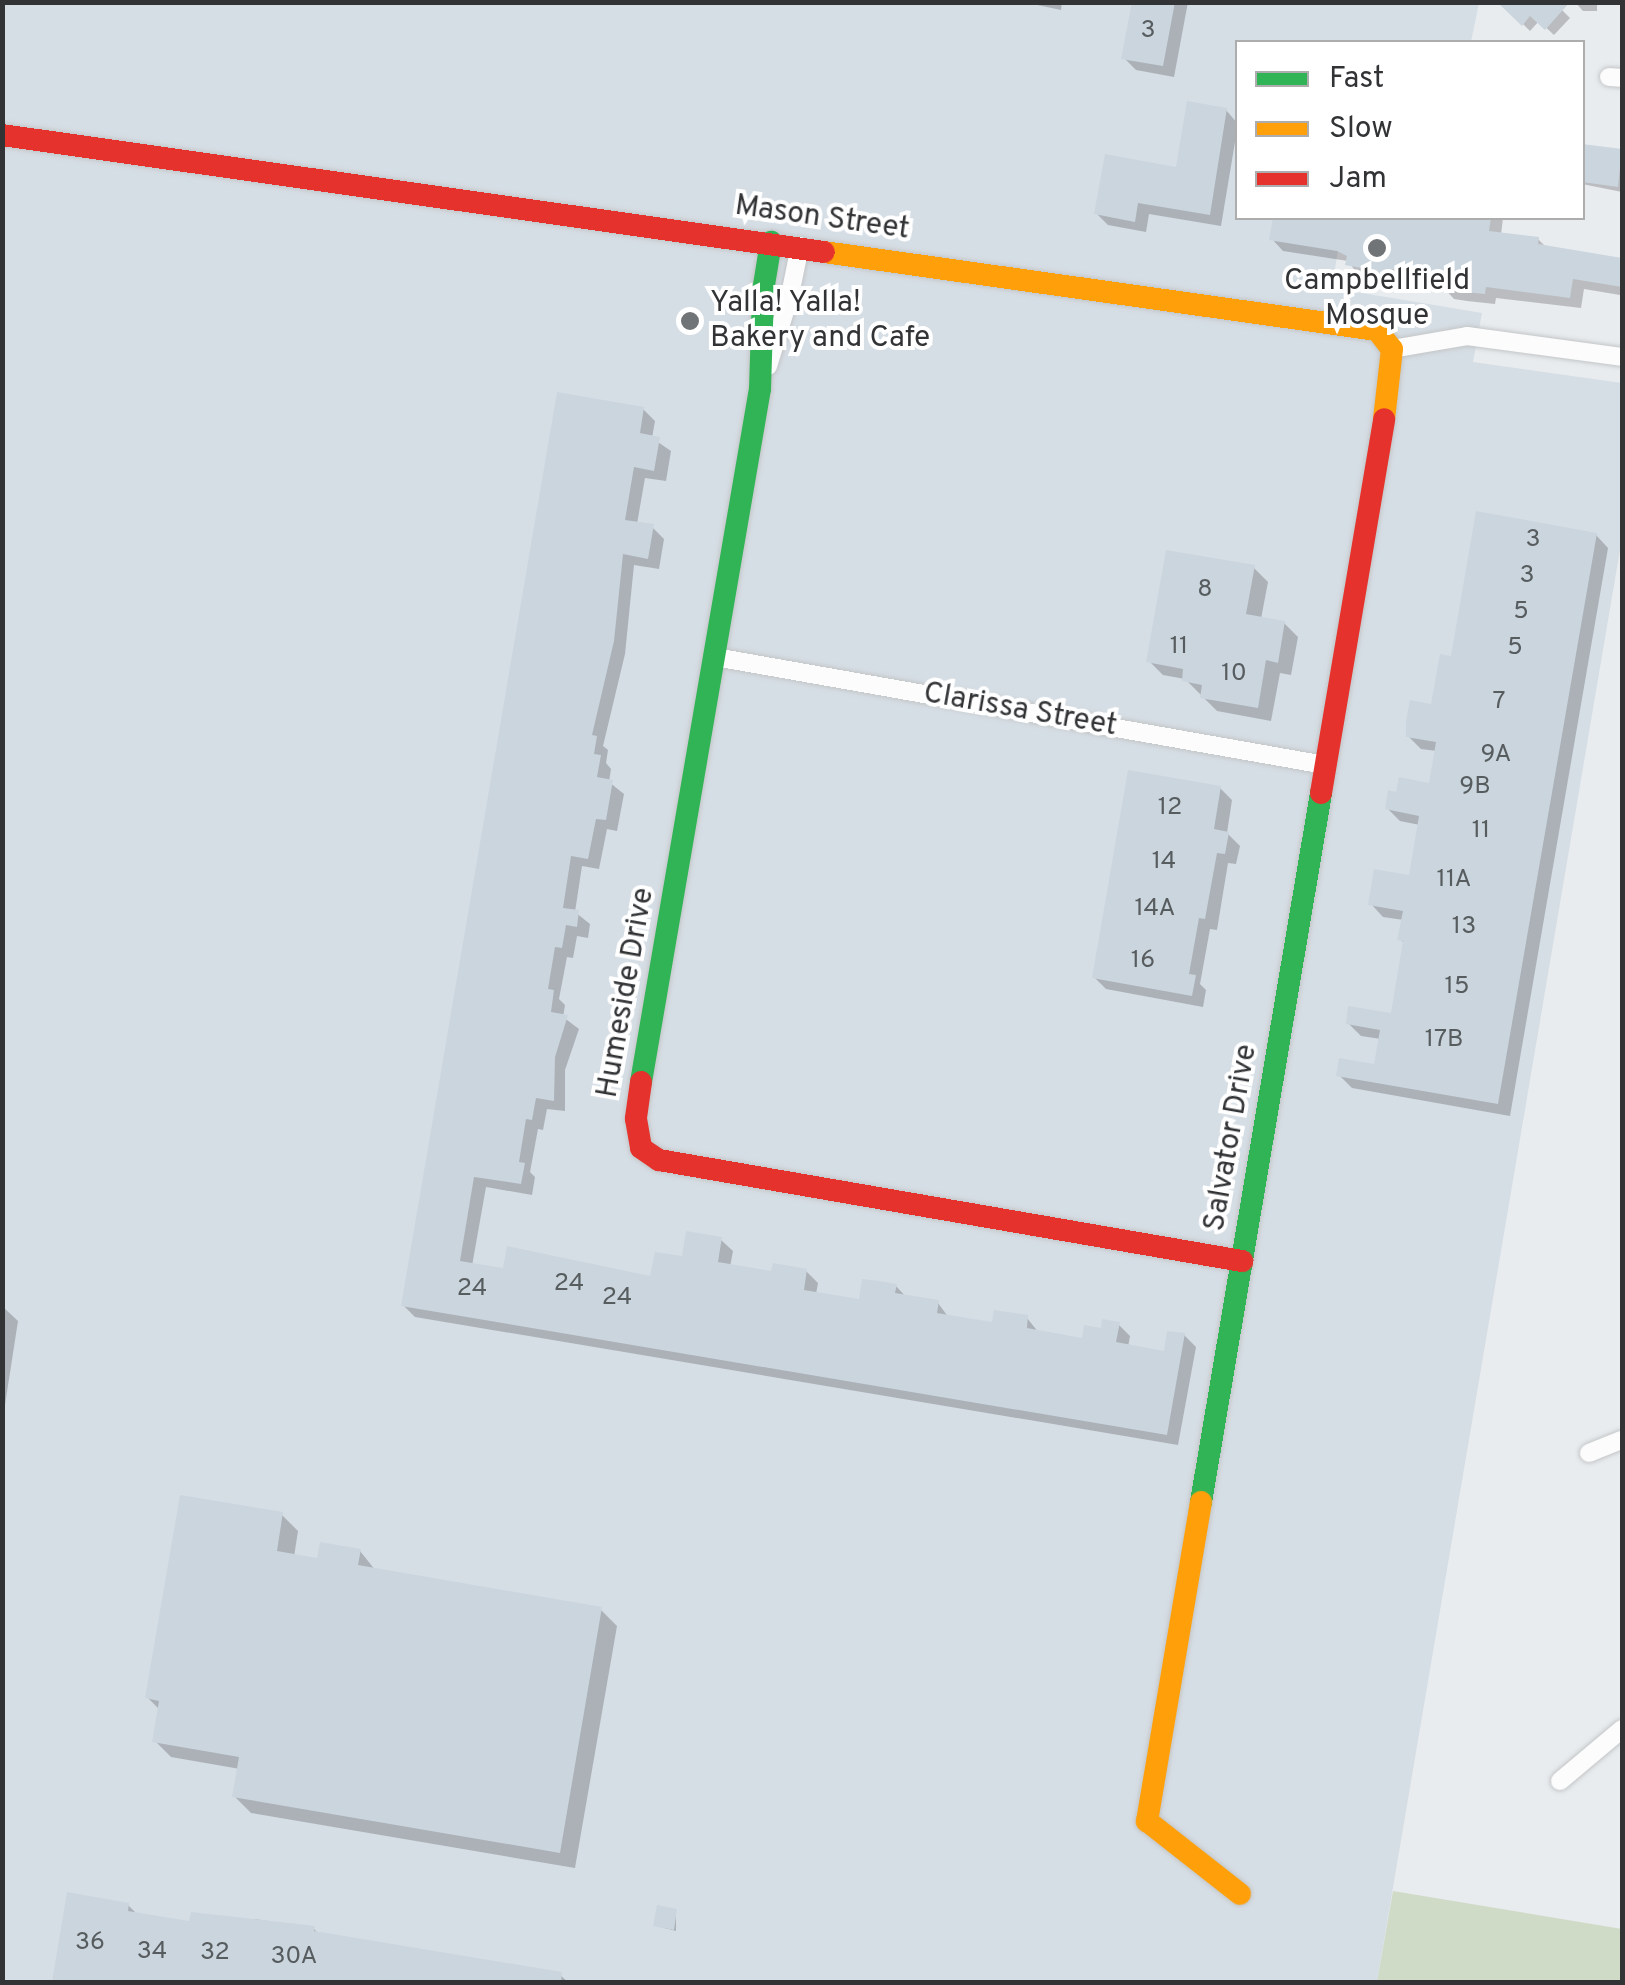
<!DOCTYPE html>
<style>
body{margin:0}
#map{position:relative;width:1625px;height:1985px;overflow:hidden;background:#e9ecef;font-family:Overpass,sans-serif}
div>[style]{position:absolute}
.built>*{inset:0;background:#d6dee5}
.green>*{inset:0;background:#cfdac7}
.shadow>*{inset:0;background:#0003}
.building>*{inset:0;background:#cad5de}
.roads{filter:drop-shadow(0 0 2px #c3c6c7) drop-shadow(0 0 2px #c3c6c7)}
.street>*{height:18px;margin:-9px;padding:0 9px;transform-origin:9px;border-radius:9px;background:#fcfcfd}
.fast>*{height:22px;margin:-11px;padding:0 11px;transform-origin:11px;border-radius:11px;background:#30b455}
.slow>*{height:22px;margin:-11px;padding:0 11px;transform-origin:11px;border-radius:11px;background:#ff9f0a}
.jam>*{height:22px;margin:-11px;padding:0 11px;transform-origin:11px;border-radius:11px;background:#e5322d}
.dots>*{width:28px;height:28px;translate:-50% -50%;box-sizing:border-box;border:5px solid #fff;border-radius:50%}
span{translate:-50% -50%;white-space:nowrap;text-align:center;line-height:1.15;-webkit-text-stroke:8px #fff;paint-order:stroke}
.number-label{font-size:25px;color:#575c5f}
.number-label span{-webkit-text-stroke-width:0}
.street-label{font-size:30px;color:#313335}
.poi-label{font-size:30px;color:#313335}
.left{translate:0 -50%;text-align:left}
.frame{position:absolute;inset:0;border:5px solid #313335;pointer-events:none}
.legend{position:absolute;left:1235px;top:40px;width:350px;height:180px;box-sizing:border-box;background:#fff;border:2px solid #adadae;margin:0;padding:12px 18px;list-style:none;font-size:30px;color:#313335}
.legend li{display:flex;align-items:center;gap:20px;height:50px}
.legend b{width:50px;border:2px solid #adadae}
</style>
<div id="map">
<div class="built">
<i style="clip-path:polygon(3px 3px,1479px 3px,1471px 42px,1238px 42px,1238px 218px,1343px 218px,1332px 288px,1482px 313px,1473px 362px,1622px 383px,1622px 538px,1377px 1982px,3px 1982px)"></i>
</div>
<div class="green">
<i style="clip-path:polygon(1393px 1891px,1622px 1929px,1622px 1982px,1377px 1982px)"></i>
</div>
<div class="shadow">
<i style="clip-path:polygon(1023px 2px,1062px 2px,1061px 10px)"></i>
<i style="clip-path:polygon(1134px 2px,1188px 2px,1174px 77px,1136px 70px,1124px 58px)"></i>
<i style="clip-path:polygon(1554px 2px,1570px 18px,1554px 35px,1539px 21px,1530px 31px,1505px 6px)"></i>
<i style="clip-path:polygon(1597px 2px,1597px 11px,1583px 11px,1575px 2px)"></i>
<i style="clip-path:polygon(1226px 110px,1238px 124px,1221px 226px,1149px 214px,1146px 232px,1108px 225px,1096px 213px,1178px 170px)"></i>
<i style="clip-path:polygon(1582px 145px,1622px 150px,1622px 192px,1582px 184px)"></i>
<i style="clip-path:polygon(1275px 218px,1503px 218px,1501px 235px,1538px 239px,1547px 248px,1622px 260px,1622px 307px,1620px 295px,1584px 289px,1581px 308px,1496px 298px,1495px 304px,1467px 301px,1454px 299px,1442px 286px,1402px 280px,1399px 291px,1380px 288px,1369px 277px,1359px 276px,1348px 261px,1283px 251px,1272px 239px)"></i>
<i style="clip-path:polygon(643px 409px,655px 421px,652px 438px,671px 451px,666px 481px,645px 478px,637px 524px,652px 527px,664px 539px,659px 569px,634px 565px,625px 654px,603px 746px,608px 750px,606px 763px,611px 769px,609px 782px,624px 794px,617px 831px,607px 829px,599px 869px,582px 866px,575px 912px,590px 924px,588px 938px,577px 936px,573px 958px,567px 957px,559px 999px,565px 1005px,563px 1017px,579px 1029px,565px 1070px,565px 1111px,547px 1109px,543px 1130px,538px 1129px,530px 1172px,535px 1177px,532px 1195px,486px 1187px,472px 1266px,652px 1279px,721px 1240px,733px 1251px,730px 1267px,773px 1274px,806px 1271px,818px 1283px,816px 1294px,861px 1302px,896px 1286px,907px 1298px,938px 1303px,949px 1318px,994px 1325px,1027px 1318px,1039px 1333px,1084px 1341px,1118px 1324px,1130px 1336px,1128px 1347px,1166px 1353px,1184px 1335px,1196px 1347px,1178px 1445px,415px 1317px,403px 1305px)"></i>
<i style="clip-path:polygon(1596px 535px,1608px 548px,1510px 1116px,1352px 1088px,1339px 1075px,1376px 1067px,1381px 1039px,1361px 1036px,1348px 1023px,1393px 1016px,1405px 944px,1400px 939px,1404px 920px,1383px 917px,1371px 904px,1411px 878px,1420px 825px,1400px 821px,1387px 808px,1431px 786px,1437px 751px,1421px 749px,1408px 736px,1433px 707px,1453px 659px)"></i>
<i style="clip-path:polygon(1254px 568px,1268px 582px,1261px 619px,1284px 623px,1298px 637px,1291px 675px,1280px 673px,1271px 721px,1217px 711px,1185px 679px,1163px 675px,1149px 661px)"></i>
<i style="clip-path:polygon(1220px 788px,1232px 800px,1227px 833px,1240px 846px,1236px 864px,1228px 863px,1217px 930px,1210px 929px,1200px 984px,1206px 990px,1203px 1007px,1106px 989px,1095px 978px)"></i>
<i style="clip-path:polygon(2px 1306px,18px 1321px,2px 1424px)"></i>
<i style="clip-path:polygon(282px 1515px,298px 1531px,294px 1557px,319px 1561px,360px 1551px,376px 1571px,601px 1610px,617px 1626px,575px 1868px,251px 1813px,235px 1797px,240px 1769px,171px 1757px,155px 1741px,160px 1710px,148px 1698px)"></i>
<i style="clip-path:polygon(69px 1895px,128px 1905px,138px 1915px,191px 1924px,254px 1925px,255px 1919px,314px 1929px,320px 1935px,560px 1975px,568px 1982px,54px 1982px)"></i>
<i style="clip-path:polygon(676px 1911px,676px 1931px,656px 1926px)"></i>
</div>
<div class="building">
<i style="clip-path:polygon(1132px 2px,1175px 2px,1163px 66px,1121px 59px)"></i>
<i style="clip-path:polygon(1497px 2px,1570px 2px,1545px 30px,1530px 16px,1522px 26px)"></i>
<i style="clip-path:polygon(1187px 101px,1227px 108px,1210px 215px,1138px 203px,1135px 222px,1094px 214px,1105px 154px,1176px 167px)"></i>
<i style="clip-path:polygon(1582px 144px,1622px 149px,1618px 187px,1582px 182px)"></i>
<i style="clip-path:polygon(1273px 218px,1491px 218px,1489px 231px,1539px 237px,1538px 244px,1622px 258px,1622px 287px,1573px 279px,1570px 298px,1486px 287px,1485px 294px,1454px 291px,1440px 288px,1441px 277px,1391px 269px,1388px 281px,1366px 278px,1367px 269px,1345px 265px,1347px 256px,1337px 251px,1269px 240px)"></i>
<i style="clip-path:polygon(557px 392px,644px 407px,640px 433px,660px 437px,654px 471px,634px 467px,625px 520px,654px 524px,648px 559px,623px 554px,614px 641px,592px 735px,597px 736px,594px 754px,601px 755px,597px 777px,613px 780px,606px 820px,596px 819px,588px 859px,571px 856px,563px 908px,579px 910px,577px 927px,566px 925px,562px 948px,555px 947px,548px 989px,554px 990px,551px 1012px,568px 1015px,555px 1057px,554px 1101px,536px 1098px,532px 1120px,526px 1119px,519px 1162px,525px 1163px,521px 1184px,474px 1177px,460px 1261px,503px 1268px,507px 1246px,650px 1276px,655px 1252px,682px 1256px,686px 1231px,722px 1237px,718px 1262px,771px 1271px,773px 1263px,807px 1269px,804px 1290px,859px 1299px,862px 1279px,879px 1281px,897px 1284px,895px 1293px,939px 1300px,937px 1313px,992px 1322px,994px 1310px,1028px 1315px,1027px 1328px,1082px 1338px,1084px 1325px,1101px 1328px,1102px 1319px,1120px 1322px,1116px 1342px,1164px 1351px,1167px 1331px,1185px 1333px,1167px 1435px,401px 1306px)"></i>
<i style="clip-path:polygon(1476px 511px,1597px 533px,1498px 1104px,1336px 1076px,1339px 1058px,1374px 1064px,1380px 1030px,1346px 1024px,1348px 1006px,1391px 1013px,1403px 941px,1397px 940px,1403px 911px,1368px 905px,1374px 869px,1409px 875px,1419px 816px,1385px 809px,1388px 790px,1396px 792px,1399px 777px,1429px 783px,1436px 742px,1406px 737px,1406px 721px,1410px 700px,1431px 704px,1440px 654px,1451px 656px)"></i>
<i style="clip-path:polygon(1166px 550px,1255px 565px,1246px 614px,1285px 621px,1278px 663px,1266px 660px,1258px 708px,1200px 698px,1202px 685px,1182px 681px,1183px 669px,1146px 662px)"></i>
<i style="clip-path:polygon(1128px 770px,1221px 786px,1214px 829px,1229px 832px,1225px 854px,1217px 853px,1205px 919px,1199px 918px,1189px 974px,1196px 975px,1192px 996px,1092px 978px)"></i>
<i style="clip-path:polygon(180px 1495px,283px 1512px,277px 1551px,317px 1558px,320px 1542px,361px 1549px,358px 1565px,602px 1607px,560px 1853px,232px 1797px,239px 1757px,152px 1742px,159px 1701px,145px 1698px)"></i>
<i style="clip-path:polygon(67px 1892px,129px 1903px,128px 1911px,189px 1921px,191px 1912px,315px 1926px,314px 1931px,562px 1972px,561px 1982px,52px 1982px)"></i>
<i style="clip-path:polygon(657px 1905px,677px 1909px,674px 1930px,653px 1926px)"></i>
</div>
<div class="roads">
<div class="street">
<i style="left:1609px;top:77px;width:13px;rotate:4deg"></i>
<i style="left:1392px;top:349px;width:76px;rotate:-9.8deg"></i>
<i style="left:1467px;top:336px;width:156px;rotate:7.7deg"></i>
<i style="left:768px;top:366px;width:74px;rotate:-72.8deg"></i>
<i style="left:790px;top:295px;width:50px;rotate:-78.5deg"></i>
<i style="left:715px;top:657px;width:619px;rotate:10.04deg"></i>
<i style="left:1589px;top:1453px;width:35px;rotate:-22deg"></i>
<i style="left:1560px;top:1781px;width:81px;rotate:-40deg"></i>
</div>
<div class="fast">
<i style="left:641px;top:1082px;width:703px;rotate:-80.26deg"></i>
<i style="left:760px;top:389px;width:98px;rotate:-88.2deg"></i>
<i style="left:763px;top:291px;width:50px;rotate:-80.7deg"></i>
<i style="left:1201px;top:1502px;width:719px;rotate:-80.39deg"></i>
</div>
<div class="slow">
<i style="left:824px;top:252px;width:558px;rotate:8.03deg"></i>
<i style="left:1377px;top:330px;width:24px;rotate:52deg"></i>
<i style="left:1392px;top:349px;width:70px;rotate:96.5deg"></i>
<i style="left:1201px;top:1502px;width:324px;rotate:99.6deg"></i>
<i style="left:1147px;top:1821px;width:118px;rotate:38.1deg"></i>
</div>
<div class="jam">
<i style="left:2px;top:135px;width:830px;rotate:8.1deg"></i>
<i style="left:1321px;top:793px;width:379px;rotate:-80.4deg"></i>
<i style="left:641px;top:1082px;width:37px;rotate:98deg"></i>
<i style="left:636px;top:1119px;width:29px;rotate:80deg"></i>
<i style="left:641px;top:1148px;width:22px;rotate:34deg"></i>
<i style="left:659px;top:1160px;width:592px;rotate:9.83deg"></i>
</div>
</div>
<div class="dots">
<i style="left:1377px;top:248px;background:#717476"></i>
<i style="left:690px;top:321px;background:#717476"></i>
</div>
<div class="number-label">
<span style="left:1148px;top:31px">3</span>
<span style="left:1533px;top:540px">3</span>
<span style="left:1527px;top:576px">3</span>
<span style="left:1205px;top:590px">8</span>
<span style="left:1521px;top:612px">5</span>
<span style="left:1179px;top:647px">11</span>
<span style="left:1515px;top:648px">5</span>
<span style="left:1234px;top:674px">10</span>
<span style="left:1499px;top:702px">7</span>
<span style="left:1496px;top:755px">9A</span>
<span style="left:1475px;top:787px">9B</span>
<span style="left:1170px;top:808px">12</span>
<span style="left:1481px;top:831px">11</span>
<span style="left:1164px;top:862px">14</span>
<span style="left:1454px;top:880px">11A</span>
<span style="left:1155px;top:909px">14A</span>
<span style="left:1464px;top:927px">13</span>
<span style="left:1143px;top:961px">16</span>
<span style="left:1457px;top:987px">15</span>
<span style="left:1444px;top:1040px">17B</span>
<span style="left:569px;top:1284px">24</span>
<span style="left:472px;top:1289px">24</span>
<span style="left:617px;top:1298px">24</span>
<span style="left:90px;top:1943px">36</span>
<span style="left:152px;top:1952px">34</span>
<span style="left:215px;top:1953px">32</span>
<span style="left:294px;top:1957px">30A</span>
</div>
<div class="street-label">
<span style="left:822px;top:219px;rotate:8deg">Mason Street</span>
<span style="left:1020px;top:711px;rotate:10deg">Clarissa Street</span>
<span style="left:627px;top:993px;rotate:-80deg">Humeside Drive</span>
<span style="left:1232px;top:1138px;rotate:-80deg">Salvator Drive</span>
</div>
<div class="poi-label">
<span style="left:1377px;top:299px">Campbellfield<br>Mosque</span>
<span class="left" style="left:710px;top:321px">Yalla! Yalla!<br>Bakery and Cafe</span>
</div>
<div class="frame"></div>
<ul class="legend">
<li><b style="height:12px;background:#30b455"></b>Fast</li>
<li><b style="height:12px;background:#ff9f0a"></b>Slow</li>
<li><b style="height:12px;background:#e5322d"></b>Jam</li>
</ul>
</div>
